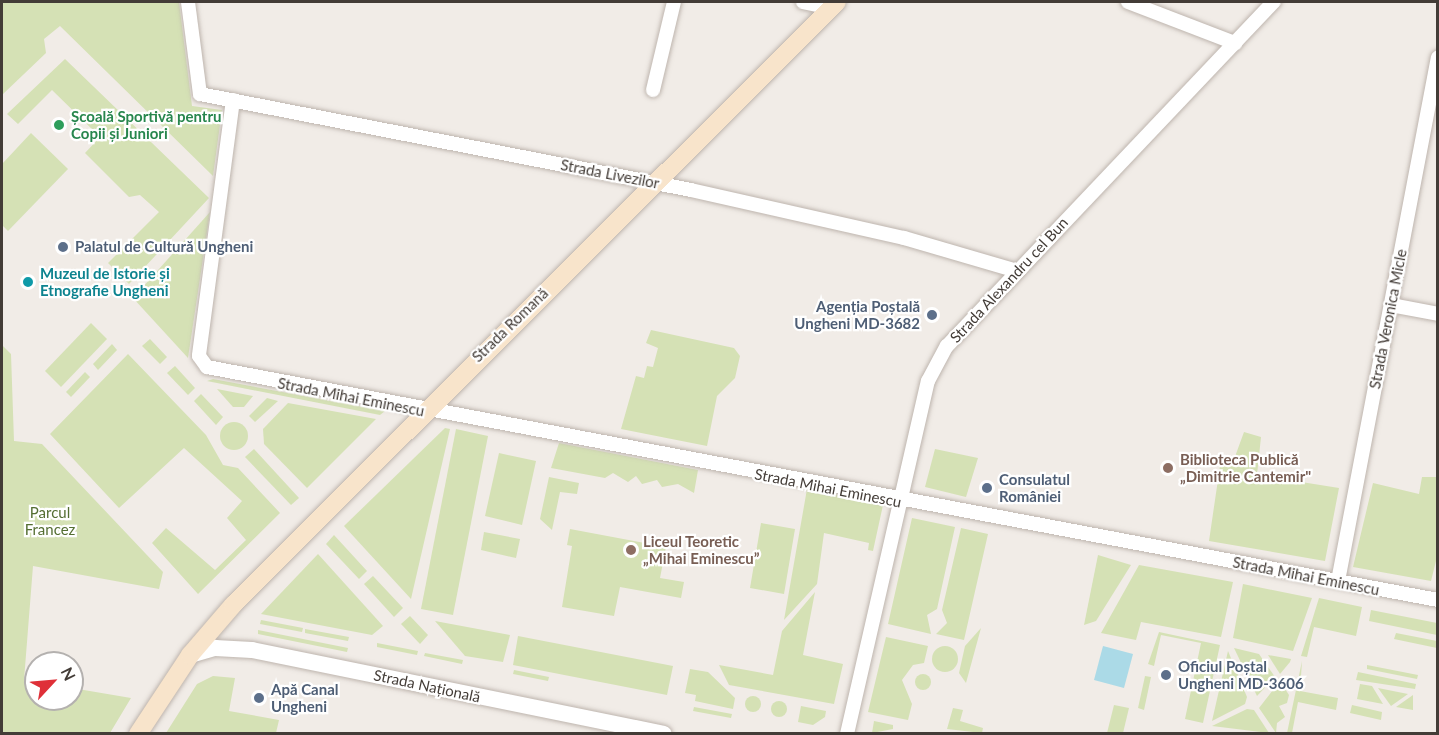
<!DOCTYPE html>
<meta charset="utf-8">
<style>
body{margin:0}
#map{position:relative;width:1439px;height:735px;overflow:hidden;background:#f1ece7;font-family:Lato,sans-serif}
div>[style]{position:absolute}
.green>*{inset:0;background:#d5e1b5}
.round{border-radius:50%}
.water>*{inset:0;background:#abdae7}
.roads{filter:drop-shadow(0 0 2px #beb5ae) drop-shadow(0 0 2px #beb5ae)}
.minor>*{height:14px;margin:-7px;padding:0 7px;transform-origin:7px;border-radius:7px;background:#fff}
.tertiary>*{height:16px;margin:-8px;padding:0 8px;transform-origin:8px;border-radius:8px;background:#fff}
.secondary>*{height:18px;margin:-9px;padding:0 9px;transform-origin:9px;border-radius:9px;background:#f8e4cb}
.dots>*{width:16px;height:16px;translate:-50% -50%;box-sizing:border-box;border:3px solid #fff;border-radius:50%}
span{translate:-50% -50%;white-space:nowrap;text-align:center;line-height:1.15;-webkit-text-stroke:4.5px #fff;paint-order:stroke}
.leisure-label{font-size:15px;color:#27864d;font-weight:700}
.left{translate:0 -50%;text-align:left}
.street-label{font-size:15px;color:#433c37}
.service-label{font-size:15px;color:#4e5e75;font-weight:700}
.right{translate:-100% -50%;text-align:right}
.culture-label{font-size:15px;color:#0d838f;font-weight:700}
.education-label{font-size:15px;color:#785e54;font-weight:700}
.park-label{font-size:15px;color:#546e32}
.frame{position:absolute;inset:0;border:3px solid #433c37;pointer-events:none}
.north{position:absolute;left:24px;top:651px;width:60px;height:60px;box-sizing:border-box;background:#fff;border:2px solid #b4b1af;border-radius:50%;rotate:64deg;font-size:16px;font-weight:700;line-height:24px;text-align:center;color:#433c37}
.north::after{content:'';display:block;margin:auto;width:21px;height:27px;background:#df3038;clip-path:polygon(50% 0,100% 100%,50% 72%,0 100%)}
</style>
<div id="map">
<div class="green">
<i style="clip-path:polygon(2px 2px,179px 2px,192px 106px,222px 110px,213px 176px,60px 26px,44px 39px,46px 53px,2px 95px)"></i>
<i style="clip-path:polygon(65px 59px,209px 198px,129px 284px,108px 263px,159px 212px,140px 195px,129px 197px,85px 153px,100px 137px,52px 90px,18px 124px,7px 114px)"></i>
<i style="clip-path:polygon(31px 133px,68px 169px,8px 231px,2px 225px,2px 164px)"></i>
<i style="clip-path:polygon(210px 212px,188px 358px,133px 298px)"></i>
<i style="clip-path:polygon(91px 323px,107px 339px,61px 387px,45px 371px)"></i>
<i style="clip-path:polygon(651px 330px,734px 348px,740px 356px,735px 378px,717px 396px,707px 446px,621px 429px,636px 376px,644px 378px,647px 366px,653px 367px,658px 348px,646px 343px)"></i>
<i style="clip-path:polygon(150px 339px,167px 357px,160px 364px,142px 346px)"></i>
<i style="clip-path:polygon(112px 344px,117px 350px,98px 370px,93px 364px)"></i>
<i style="clip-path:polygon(2px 345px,11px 354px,14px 441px,42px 444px,163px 572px,159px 589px,33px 566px,24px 680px,36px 682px,36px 699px,72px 699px,72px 688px,131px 698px,110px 733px,2px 733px)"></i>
<i style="clip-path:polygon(128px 354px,206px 435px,223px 465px,238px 468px,280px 513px,198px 594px,152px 543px,166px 528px,215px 570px,246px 540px,227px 518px,242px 501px,184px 448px,119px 508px,50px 434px)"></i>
<i style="clip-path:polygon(175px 366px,195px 388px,188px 395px,167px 373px)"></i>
<i style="clip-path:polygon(85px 372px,90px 377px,71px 397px,66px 392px)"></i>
<i style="clip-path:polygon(213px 379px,385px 411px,380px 415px,207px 381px)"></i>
<i style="clip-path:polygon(217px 389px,253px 396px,244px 407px,233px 407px)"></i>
<i style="clip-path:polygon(201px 394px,223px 417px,216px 425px,194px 401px)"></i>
<i style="clip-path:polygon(267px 398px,278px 401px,255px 422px,249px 416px)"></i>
<i style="clip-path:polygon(288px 403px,376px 419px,307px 488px,264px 444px,263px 429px)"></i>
<i class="round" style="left:220px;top:422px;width:28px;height:28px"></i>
<i style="clip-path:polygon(445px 428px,450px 429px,411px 599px,344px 526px)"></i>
<i style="clip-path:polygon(456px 429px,488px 436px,453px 615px,421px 609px)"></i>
<i style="clip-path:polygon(1244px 432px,1261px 437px,1257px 475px,1339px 488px,1325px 561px,1209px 541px,1221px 459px,1233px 462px)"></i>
<i style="clip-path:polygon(559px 443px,698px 470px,694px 493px,678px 484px,662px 487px,657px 480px,642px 484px,636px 476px,628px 482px,613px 473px,605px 478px,551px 468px)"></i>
<i style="clip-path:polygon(254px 449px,299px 498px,291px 505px,245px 457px)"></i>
<i style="clip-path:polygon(935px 449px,978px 458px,966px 497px,925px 487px)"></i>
<i style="clip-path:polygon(499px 453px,536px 461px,522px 525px,485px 516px)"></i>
<i style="clip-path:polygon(549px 477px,579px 483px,577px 494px,560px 492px,552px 530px,540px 519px)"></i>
<i style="clip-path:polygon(1422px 477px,1437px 477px,1437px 557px,1431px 581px,1353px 567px,1373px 483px,1419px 494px)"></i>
<i style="clip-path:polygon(807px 489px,883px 505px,873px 551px,868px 550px,869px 543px,824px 533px,817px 584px,784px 620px)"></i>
<i style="clip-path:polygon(912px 518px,955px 527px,937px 609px,927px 615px,931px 634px,888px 624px)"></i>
<i style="clip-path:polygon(761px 523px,795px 529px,784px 594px,750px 588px)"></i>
<i style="clip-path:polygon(961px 528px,988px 534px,964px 640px,936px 634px,947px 623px,942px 610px)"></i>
<i style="clip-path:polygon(570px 529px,666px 547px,660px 578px,684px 582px,681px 598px,620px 587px,614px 616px,562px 607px,572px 546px,567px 545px)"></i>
<i style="clip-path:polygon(484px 532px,520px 539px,516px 558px,481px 550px)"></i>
<i style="clip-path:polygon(334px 535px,367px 571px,359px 579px,326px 544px)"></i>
<i style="clip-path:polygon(318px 554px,383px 626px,372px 635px,261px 614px)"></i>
<i style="clip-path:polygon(1098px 555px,1131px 565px,1096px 621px,1084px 625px)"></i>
<i style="clip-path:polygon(1139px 565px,1233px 582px,1221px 637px,1141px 622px,1136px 640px,1101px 633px)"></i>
<i style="clip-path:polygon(373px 576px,403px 608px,394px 617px,364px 584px)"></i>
<i style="clip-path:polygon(1243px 584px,1312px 598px,1293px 651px,1233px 638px)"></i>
<i style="clip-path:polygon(815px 592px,803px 655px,843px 664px,834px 704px,729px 685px,719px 665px,773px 675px,782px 631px)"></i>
<i style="clip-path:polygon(1319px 598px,1362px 607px,1356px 636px,1314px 627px,1307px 657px,1301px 656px)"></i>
<i style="clip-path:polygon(1371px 610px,1437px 623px,1437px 635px,1369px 621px)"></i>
<i style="clip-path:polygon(410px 616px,428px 635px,420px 644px,401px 624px)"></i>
<i style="clip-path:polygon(261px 620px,303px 628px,302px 632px,260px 624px)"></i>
<i style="clip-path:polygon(435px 621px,510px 635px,503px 662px,465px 656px)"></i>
<i style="clip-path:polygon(981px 628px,966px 683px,959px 673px,965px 646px)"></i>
<i style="clip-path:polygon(305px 629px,349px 637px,348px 641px,305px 633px)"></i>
<i style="clip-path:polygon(258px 630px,348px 648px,347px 652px,258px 634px)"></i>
<i style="clip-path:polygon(1159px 632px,1220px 645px,1203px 723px,1185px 719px,1201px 643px,1161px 635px,1154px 666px,1148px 664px)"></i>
<i style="clip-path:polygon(1396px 633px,1437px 641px,1437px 648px,1394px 639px)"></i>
<i style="clip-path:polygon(518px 636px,673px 666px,667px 695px,513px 665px)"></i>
<i style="clip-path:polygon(886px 637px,928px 646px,924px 663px,913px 665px,902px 680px,912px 704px,908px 720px,868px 712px)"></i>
<i style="clip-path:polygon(377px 643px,418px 651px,417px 655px,377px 647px)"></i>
<i class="round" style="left:932px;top:646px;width:26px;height:26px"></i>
<i style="clip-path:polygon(1234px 648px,1259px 654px,1275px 677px,1257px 696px)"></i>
<i style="clip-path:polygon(1228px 651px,1247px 697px,1245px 704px,1212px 721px)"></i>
<i style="clip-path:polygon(425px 653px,463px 660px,462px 664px,424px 656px)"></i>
<i style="clip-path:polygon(1268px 655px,1291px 659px,1290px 662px,1280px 674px)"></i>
<i style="clip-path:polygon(1302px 661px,1300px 691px,1338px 698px,1336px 710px,1298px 702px,1292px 733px,1287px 733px)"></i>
<i style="clip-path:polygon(1367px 665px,1418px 675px,1417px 679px,1367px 669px)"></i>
<i style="clip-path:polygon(690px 669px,708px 672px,735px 698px,733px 709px,695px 701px,696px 695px,685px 693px)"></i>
<i style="clip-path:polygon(514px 670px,549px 677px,548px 681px,513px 674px)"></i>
<i style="clip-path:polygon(1358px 672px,1416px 684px,1415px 689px,1356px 680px)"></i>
<i class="round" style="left:915px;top:674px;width:16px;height:16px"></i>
<i style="clip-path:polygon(213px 676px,235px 678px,229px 711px,279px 720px,276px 733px,166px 733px,197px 684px)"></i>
<i style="clip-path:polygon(1145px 676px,1151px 677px,1144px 710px,1138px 708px)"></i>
<i style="clip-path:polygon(1280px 681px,1289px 695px,1287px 703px,1279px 706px,1285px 717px,1277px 723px,1276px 733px,1259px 708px)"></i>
<i style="clip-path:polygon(1360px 684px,1372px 686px,1383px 704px,1357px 699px)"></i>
<i style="clip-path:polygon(1378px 688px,1408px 694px,1391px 706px)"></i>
<i style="clip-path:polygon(1413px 695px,1413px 710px,1396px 707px)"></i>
<i class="round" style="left:745px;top:696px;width:16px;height:16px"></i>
<i class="round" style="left:771px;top:701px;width:16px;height:16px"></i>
<i style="clip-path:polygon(1114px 705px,1129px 708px,1123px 733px,1107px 733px)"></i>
<i style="clip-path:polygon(1352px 705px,1382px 712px,1381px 720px,1350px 713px)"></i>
<i style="clip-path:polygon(801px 706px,826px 711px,825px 717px,813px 725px,798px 722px)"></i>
<i style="clip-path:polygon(694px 707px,732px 714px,731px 718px,693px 711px)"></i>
<i style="clip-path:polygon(953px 708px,963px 710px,960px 721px,983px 728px,982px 733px,947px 729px)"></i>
<i style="clip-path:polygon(1247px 709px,1254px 710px,1269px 733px,1212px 726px)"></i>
<i style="clip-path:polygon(874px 721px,893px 725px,893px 729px,872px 733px)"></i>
</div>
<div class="water">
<i style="clip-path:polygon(1103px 646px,1133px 654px,1124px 688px,1094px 680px)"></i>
</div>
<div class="roads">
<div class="minor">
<i style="left:188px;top:2px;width:93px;rotate:82.6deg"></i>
<i style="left:200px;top:94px;width:500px;rotate:11.06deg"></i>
<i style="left:691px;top:190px;width:218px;rotate:12.7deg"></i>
<i style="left:904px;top:238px;width:118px;rotate:16.3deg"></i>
<i style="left:803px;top:2px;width:29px;rotate:12deg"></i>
<i style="left:1128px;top:2px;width:115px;rotate:21deg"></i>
<i style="left:653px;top:90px;width:90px;rotate:-76.6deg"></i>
<i style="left:233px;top:100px;width:258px;rotate:97.6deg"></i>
<i style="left:199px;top:356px;width:14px;rotate:54deg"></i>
<i style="left:207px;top:367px;width:1253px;rotate:10.72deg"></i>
<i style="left:1391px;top:305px;width:48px;rotate:10.8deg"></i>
<i style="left:1338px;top:581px;width:533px;rotate:-79.2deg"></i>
<i style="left:847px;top:734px;width:362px;rotate:-77.1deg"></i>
<i style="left:928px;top:381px;width:40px;rotate:-62deg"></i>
<i style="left:947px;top:346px;width:475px;rotate:-46.5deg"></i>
</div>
<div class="tertiary">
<i style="left:190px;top:655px;width:26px;rotate:-16deg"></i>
<i style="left:215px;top:648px;width:37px;rotate:3deg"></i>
<i style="left:252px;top:650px;width:420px;rotate:11.5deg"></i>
</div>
<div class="secondary">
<i style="left:138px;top:734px;width:95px;rotate:-56.6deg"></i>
<i style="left:190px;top:655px;width:66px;rotate:-49.3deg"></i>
<i style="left:233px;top:605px;width:853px;rotate:-44.95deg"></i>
</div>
</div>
<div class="dots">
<i style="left:59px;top:125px;background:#2e9e5b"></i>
<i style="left:63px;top:247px;background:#5c6f8a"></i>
<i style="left:28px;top:282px;background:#0f9aa8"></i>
<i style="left:932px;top:315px;background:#5c6f8a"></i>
<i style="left:1168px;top:468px;background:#8d6e63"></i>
<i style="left:987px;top:488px;background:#5c6f8a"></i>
<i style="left:631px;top:550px;background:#8d6e63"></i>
<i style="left:1166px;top:675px;background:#5c6f8a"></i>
<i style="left:259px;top:698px;background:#5c6f8a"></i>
</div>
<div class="leisure-label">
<span class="left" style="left:71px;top:125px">Școală Sportivă pentru<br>Copii și Juniori</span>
</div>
<div class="street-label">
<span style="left:610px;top:174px;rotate:11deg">Strada Livezilor</span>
<span style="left:1009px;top:280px;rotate:-47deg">Strada Alexandru cel Bun</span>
<span style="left:1388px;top:319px;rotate:-79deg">Strada Veronica Micle</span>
<span style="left:510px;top:325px;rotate:-44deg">Strada Romană</span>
<span style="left:351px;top:397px;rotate:11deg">Strada Mihai Eminescu</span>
<span style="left:828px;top:488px;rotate:11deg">Strada Mihai Eminescu</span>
<span style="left:1306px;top:576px;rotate:11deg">Strada Mihai Eminescu</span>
<span style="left:427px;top:686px;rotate:12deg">Strada Națională</span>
</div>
<div class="service-label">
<span class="left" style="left:75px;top:247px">Palatul de Cultură Ungheni</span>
<span class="right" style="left:920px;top:315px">Agenția Poștală<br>Ungheni MD-3682</span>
<span class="left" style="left:999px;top:488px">Consulatul<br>României</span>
<span class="left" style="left:1178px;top:675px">Oficiul Poștal<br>Ungheni MD-3606</span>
<span class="left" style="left:271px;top:698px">Apă Canal<br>Ungheni</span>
</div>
<div class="culture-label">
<span class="left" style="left:40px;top:282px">Muzeul de Istorie și<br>Etnografie Ungheni</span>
</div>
<div class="education-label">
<span class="left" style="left:1180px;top:468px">Biblioteca Publică<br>„Dimitrie Cantemir"</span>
<span class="left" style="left:643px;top:550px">Liceul Teoretic<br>„Mihai Eminescu”</span>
</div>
<div class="park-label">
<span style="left:50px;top:521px">Parcul<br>Francez</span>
</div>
<div class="frame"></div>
<div class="north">N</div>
</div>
